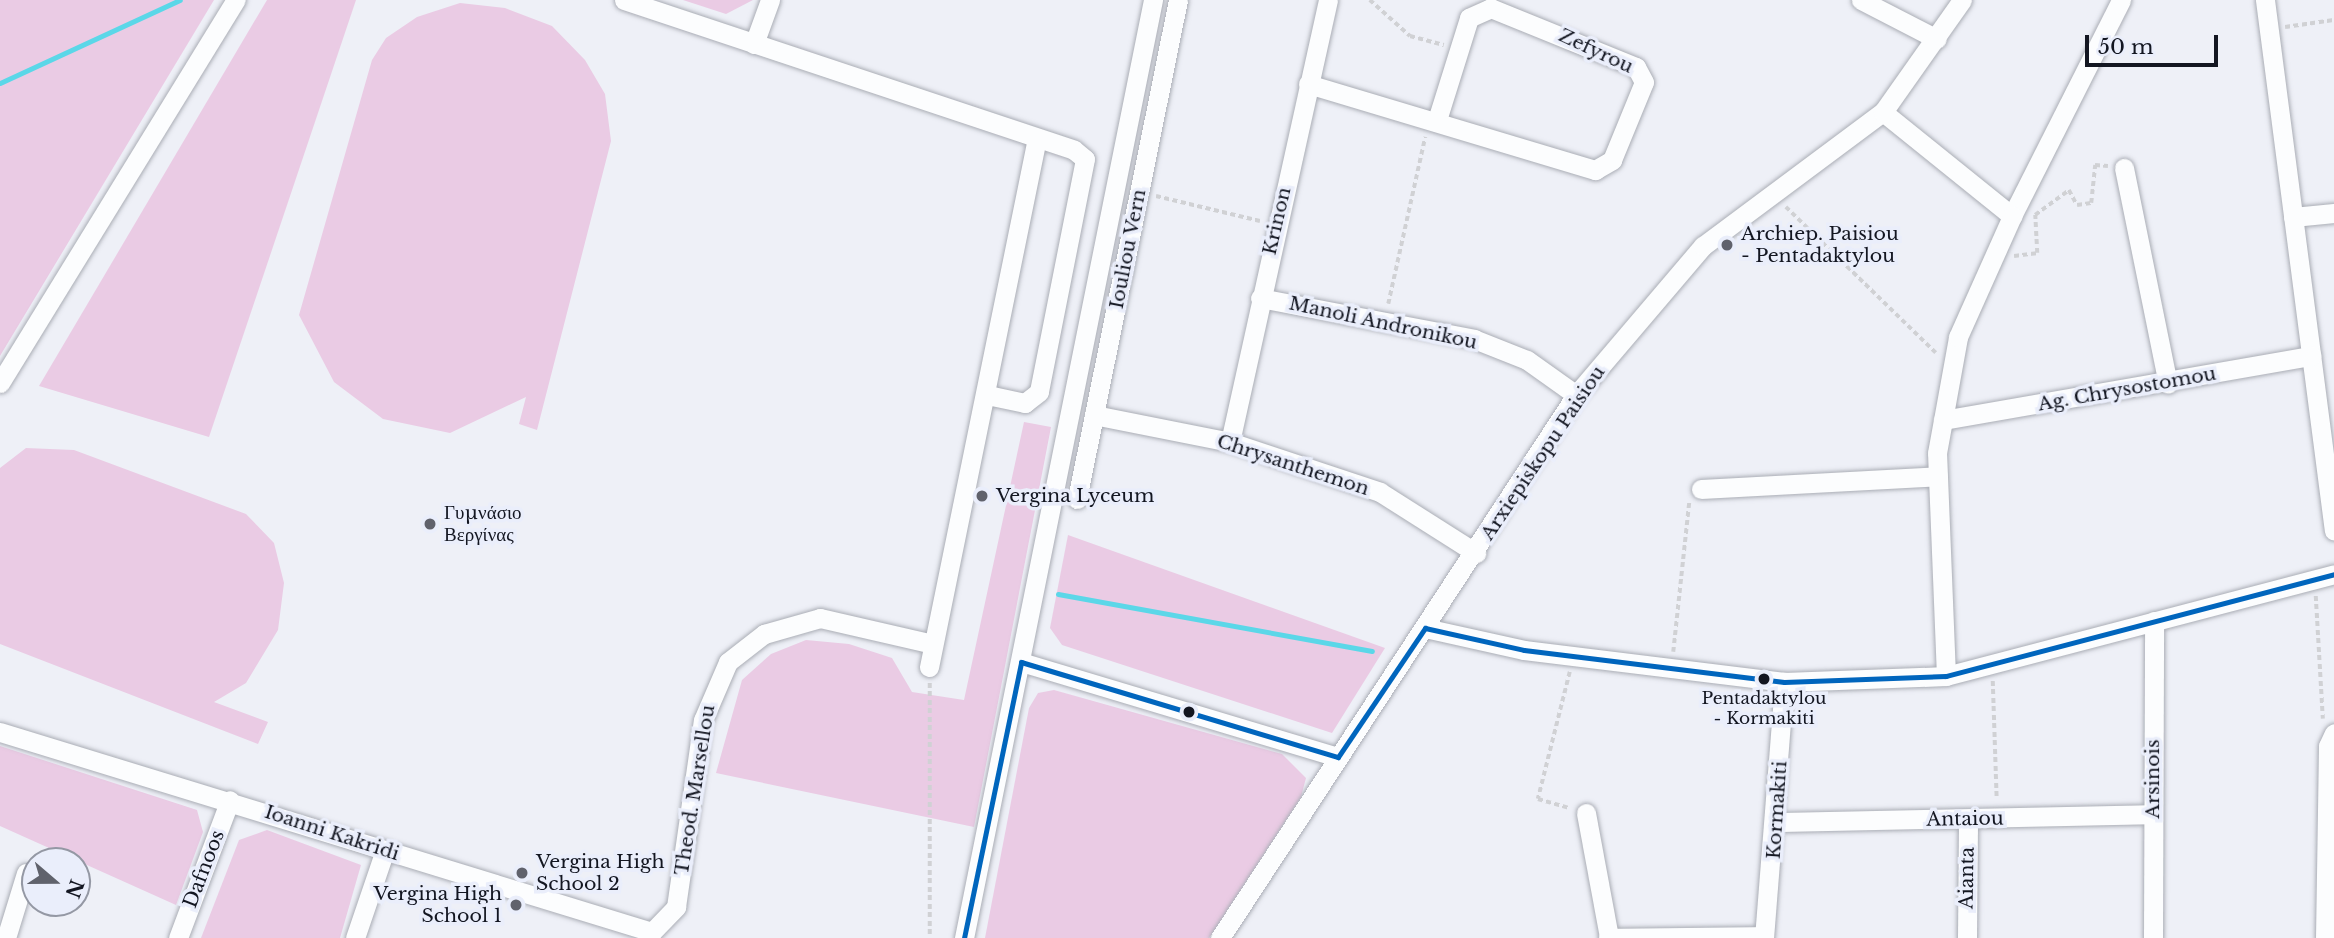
<!DOCTYPE html>
<meta charset="utf-8">
<style>
body{margin:0}
#map{position:relative;width:2334px;height:938px;overflow:hidden;background:#eef0f7;font-family:"Libre Baskerville",serif}
div>[style]{position:absolute}
.green>*{inset:0;background:#eacbe4}
.stream>*{height:5px;margin:-2.5px;padding:0 2.5px;transform-origin:2.5px;border-radius:2.5px;background:#5bd7e8}
.path>*{height:3.5px;margin-top:-1.75px;transform-origin:0;background:repeating-linear-gradient(90deg,#d0d1d4 0 5px,transparent 0 8.5px)}
.roads{filter:drop-shadow(0 0 2px #aaadb5) drop-shadow(0 0 2px #aaadb5)}
.minor>*{height:19px;margin:-9.5px;padding:0 9.5px;transform-origin:9.5px;border-radius:9.5px;background:#fcfdfe}
.bus-1>*{height:5px;margin:-2.5px;padding:0 2.5px;transform-origin:2.5px;border-radius:2.5px;background:#0065bd}
.dots>*{width:19px;height:19px;translate:-50% -50%;box-sizing:border-box;border:4px solid #eaeefb;border-radius:50%}
span{translate:-50% -50%;white-space:nowrap;text-align:center;line-height:1.15;-webkit-text-stroke:7px #eaeefb;paint-order:stroke}
.bus-label{font-size:17px;color:#131621}
.street-label{font-size:19px;color:#131621}
.poi-label{font-size:19px;color:#131621}
.left{translate:0 -50%;text-align:left}
.right{translate:-100% -50%;text-align:right}
.north{position:absolute;left:21px;top:847px;width:70px;height:70px;box-sizing:border-box;background:#eaeefb;border:2px solid #9498a4;border-radius:50%;rotate:110deg;font-size:19px;font-weight:700;line-height:28px;text-align:center;color:#131621}
.north::after{content:'';display:block;margin:auto;width:24px;height:32px;background:#60626c;clip-path:polygon(50% 0,100% 100%,50% 72%,0 100%)}
.scale{position:absolute;left:2085px;top:35px;width:133px;height:32px;box-sizing:border-box;border:4px solid #131621;border-top:0;padding-left:9px;font-size:21px;line-height:24px;white-space:nowrap;color:#131621;-webkit-text-stroke:5px #eaeefb;paint-order:stroke}
</style>
<div id="map">
<div class="green">
<i style="clip-path:polygon(0 0,214px 0,0 356px)"></i>
<i style="clip-path:polygon(267px 0,356px 0,209px 437px,39px 386px)"></i>
<i style="clip-path:polygon(683px 0,753px 0,726px 14px)"></i>
<i style="clip-path:polygon(460px 3px,505px 8px,552px 26px,585px 60px,605px 94px,611px 141px,537px 430px,519px 424px,526px 397px,450px 433px,383px 419px,334px 382px,299px 315px,372px 60px,386px 38px,417px 17px)"></i>
<i style="clip-path:polygon(1024px 422px,1051px 427px,974px 827px,716px 773px,742px 680px,771px 654px,806px 640px,849px 644px,892px 658px,912px 692px,964px 700px)"></i>
<i style="clip-path:polygon(26px 448px,74px 450px,246px 514px,274px 543px,284px 583px,278px 630px,246px 683px,214px 702px,268px 722px,258px 744px,0 644px,0 468px)"></i>
<i style="clip-path:polygon(1068px 535px,1385px 648px,1332px 733px,1062px 645px,1050px 628px)"></i>
<i style="clip-path:polygon(1054px 690px,1282px 754px,1306px 778px,1301px 797px,1209px 938px,985px 938px,1029px 708px,1038px 693px)"></i>
<i style="clip-path:polygon(0 746px,197px 810px,203px 832px,176px 905px,0 826px)"></i>
<i style="clip-path:polygon(267px 830px,361px 865px,340px 938px,201px 938px,239px 840px)"></i>
</div>
<div class="stream">
<i style="left:0;top:83px;width:198px;rotate:-24.8deg"></i>
<i style="left:1058px;top:594px;width:319px;rotate:10.3deg"></i>
</div>
<div class="path">
<i style="left:1370px;top:0;width:54px;rotate:42deg"></i>
<i style="left:1410px;top:36px;width:35px;rotate:15deg"></i>
<i style="left:2285px;top:27px;width:49px;rotate:-8.1deg"></i>
<i style="left:1156px;top:196px;width:107px;rotate:13.5deg"></i>
<i style="left:1786px;top:207px;width:209px;rotate:44.2deg"></i>
<i style="left:2014px;top:256px;width:23px;rotate:-7deg"></i>
<i style="left:2037px;top:253px;width:38px;rotate:-93deg"></i>
<i style="left:2035px;top:215px;width:42px;rotate:-36.3deg"></i>
<i style="left:2069px;top:190px;width:17px;rotate:62deg"></i>
<i style="left:2077px;top:205px;width:14px;rotate:-8deg"></i>
<i style="left:2091px;top:203px;width:38px;rotate:-84deg"></i>
<i style="left:2095px;top:165px;width:13px;rotate:4deg"></i>
<i style="left:1388px;top:304px;width:171px;rotate:-77.5deg"></i>
<i style="left:2316px;top:596px;width:123px;rotate:86.7deg"></i>
<i style="left:1673px;top:652px;width:150px;rotate:-83.9deg"></i>
<i style="left:1570px;top:672px;width:131px;rotate:104.1deg"></i>
<i style="left:1538px;top:799px;width:33px;rotate:16deg"></i>
<i style="left:1993px;top:681px;width:118px;rotate:88.1deg"></i>
<i style="left:930px;top:683px;width:255px;rotate:90deg"></i>
</div>
<div class="roads">
<div class="minor">
<i style="left:624px;top:0;width:474px;rotate:18.4deg"></i>
<i style="left:1074px;top:150px;width:14px;rotate:39deg"></i>
<i style="left:1085px;top:159px;width:237px;rotate:101.2deg"></i>
<i style="left:1039px;top:392px;width:18px;rotate:142deg"></i>
<i style="left:1025px;top:403px;width:39px;rotate:-168deg"></i>
<i style="left:1861px;top:0;width:85px;rotate:27.2deg"></i>
<i style="left:2265px;top:0;width:535px;rotate:82.6deg"></i>
<i style="left:754px;top:44px;width:47px;rotate:-70deg"></i>
<i style="left:1308px;top:84px;width:300px;rotate:16.7deg"></i>
<i style="left:1595px;top:170px;width:20px;rotate:-30deg"></i>
<i style="left:1612px;top:160px;width:84px;rotate:-67.7deg"></i>
<i style="left:1644px;top:82px;width:17px;rotate:-118deg"></i>
<i style="left:1636px;top:67px;width:157px;rotate:-157.9deg"></i>
<i style="left:1491px;top:8px;width:24px;rotate:156deg"></i>
<i style="left:1469px;top:18px;width:107px;rotate:107.4deg"></i>
<i style="left:1883px;top:112px;width:166px;rotate:38.9deg"></i>
<i style="left:2012px;top:216px;width:242px;rotate:-63.2deg"></i>
<i style="left:2124px;top:168px;width:220px;rotate:78.5deg"></i>
<i style="left:2293px;top:217px;width:41px;rotate:-5.6deg"></i>
<i style="left:1260px;top:298px;width:218px;rotate:10.8deg"></i>
<i style="left:1474px;top:339px;width:57px;rotate:21.6deg"></i>
<i style="left:1527px;top:360px;width:60px;rotate:35.5deg"></i>
<i style="left:0;top:383px;width:450px;rotate:-58.4deg"></i>
<i style="left:1094px;top:415px;width:139px;rotate:11.2deg"></i>
<i style="left:1230px;top:442px;width:158px;rotate:18.4deg"></i>
<i style="left:1380px;top:492px;width:114px;rotate:32.4deg"></i>
<i style="left:1943px;top:420px;width:374px;rotate:-9.9deg"></i>
<i style="left:1230px;top:442px;width:453px;rotate:-77.5deg"></i>
<i style="left:1701px;top:489px;width:237px;rotate:-3.1deg"></i>
<i style="left:1077px;top:499px;width:509px;rotate:-78.56deg"></i>
<i style="left:1425px;top:628px;width:101px;rotate:12.5deg"></i>
<i style="left:1524px;top:650px;width:262px;rotate:7deg"></i>
<i style="left:1784px;top:682px;width:162px;rotate:-2.1deg"></i>
<i style="left:1946px;top:676px;width:401px;rotate:-14.7deg"></i>
<i style="left:1021px;top:662px;width:331px;rotate:16.7deg"></i>
<i style="left:929px;top:667px;width:540px;rotate:-78.46deg"></i>
<i style="left:1946px;top:676px;width:223px;rotate:-92.3deg"></i>
<i style="left:1937px;top:453px;width:118px;rotate:-79.7deg"></i>
<i style="left:1958px;top:337px;width:133px;rotate:-65.9deg"></i>
<i style="left:0;top:732px;width:682px;rotate:17.05deg"></i>
<i style="left:652px;top:932px;width:35px;rotate:-46deg"></i>
<i style="left:676px;top:907px;width:189px;rotate:-81.8deg"></i>
<i style="left:703px;top:720px;width:63px;rotate:-66.7deg"></i>
<i style="left:728px;top:662px;width:46px;rotate:-37.9deg"></i>
<i style="left:764px;top:634px;width:58px;rotate:-15.9deg"></i>
<i style="left:820px;top:618px;width:116px;rotate:13deg"></i>
<i style="left:1586px;top:813px;width:126px;rotate:79.5deg"></i>
<i style="left:1778px;top:822px;width:374px;rotate:-1.2deg"></i>
<i style="left:6px;top:938px;width:68px;rotate:-72.9deg"></i>
<i style="left:178px;top:938px;width:147px;rotate:-69.4deg"></i>
<i style="left:355px;top:938px;width:93px;rotate:-71.2deg"></i>
<i style="left:964px;top:938px;width:957px;rotate:-78.61deg"></i>
<i style="left:1220px;top:938px;width:649px;rotate:-56.75deg"></i>
<i style="left:1576px;top:395px;width:196px;rotate:-49.6deg"></i>
<i style="left:1703px;top:246px;width:224px;rotate:-36.7deg"></i>
<i style="left:1883px;top:112px;width:137px;rotate:-54.8deg"></i>
<i style="left:1608px;top:938px;width:156px;rotate:-0.7deg"></i>
<i style="left:1764px;top:938px;width:257px;rotate:-85.5deg"></i>
<i style="left:1967px;top:938px;width:119px;rotate:-89.5deg"></i>
<i style="left:2153px;top:938px;width:317px;rotate:-89.8deg"></i>
<i style="left:2325px;top:938px;width:192px;rotate:-89.1deg"></i>
<i style="left:2328px;top:746px;width:14px;rotate:-65deg"></i>
</div>
</div>
<div class="bus-1">
<i style="left:964px;top:938px;width:282px;rotate:-78.3deg"></i>
<i style="left:1021px;top:662px;width:331px;rotate:16.7deg"></i>
<i style="left:1338px;top:757px;width:156px;rotate:-56deg"></i>
<i style="left:1425px;top:628px;width:101px;rotate:12.5deg"></i>
<i style="left:1524px;top:650px;width:262px;rotate:7deg"></i>
<i style="left:1784px;top:682px;width:162px;rotate:-2.1deg"></i>
<i style="left:1946px;top:676px;width:401px;rotate:-14.7deg"></i>
</div>
<div class="dots">
<i style="left:1727px;top:245px;background:#60626c"></i>
<i style="left:982px;top:496px;background:#60626c"></i>
<i style="left:430px;top:524px;background:#60626c"></i>
<i style="left:1764px;top:679px;background:#131621"></i>
<i style="left:1189px;top:712px;background:#131621"></i>
<i style="left:522px;top:873px;background:#60626c"></i>
<i style="left:516px;top:905px;background:#60626c"></i>
</div>
<div class="bus-label">
<span style="left:1764px;top:709px">Pentadaktylou<br>- Kormakiti</span>
</div>
<div class="street-label">
<span style="left:1596px;top:51px;rotate:25deg">Zefyrou</span>
<span style="left:1277px;top:221px;rotate:-77deg">Krinon</span>
<span style="left:1128px;top:249px;rotate:-79deg">Iouliou Vern</span>
<span style="left:1383px;top:323px;rotate:12deg">Manoli Andronikou</span>
<span style="left:2127px;top:389px;rotate:-10deg">Ag. Chrysostomou</span>
<span style="left:1543px;top:453px;rotate:-56deg">Arxiepiskopu Paisiou</span>
<span style="left:1293px;top:465px;rotate:18deg">Chrysanthemon</span>
<span style="left:2153px;top:779px;rotate:-90deg">Arsinois</span>
<span style="left:695px;top:790px;rotate:-81deg">Theod. Marsellou</span>
<span style="left:1777px;top:810px;rotate:-86deg">Kormakiti</span>
<span style="left:1965px;top:819px;rotate:-1deg">Antaiou</span>
<span style="left:332px;top:833px;rotate:18deg">Ioanni Kakridi</span>
<span style="left:204px;top:869px;rotate:-69deg">Dafnoos</span>
<span style="left:1967px;top:878px;rotate:-89deg">Aianta</span>
</div>
<div class="poi-label">
<span class="left" style="left:1741px;top:245px">Archiep. Paisiou<br>- Pentadaktylou</span>
<span class="left" style="left:996px;top:496px">Vergina Lyceum</span>
<span class="left" style="left:444px;top:524px">Γυμνάσιο<br>Βεργίνας</span>
<span class="left" style="left:536px;top:873px">Vergina High<br>School 2</span>
<span class="right" style="left:502px;top:905px">Vergina High<br>School 1</span>
</div>
<div class="north">N</div>
<div class="scale">50 m</div>
</div>
